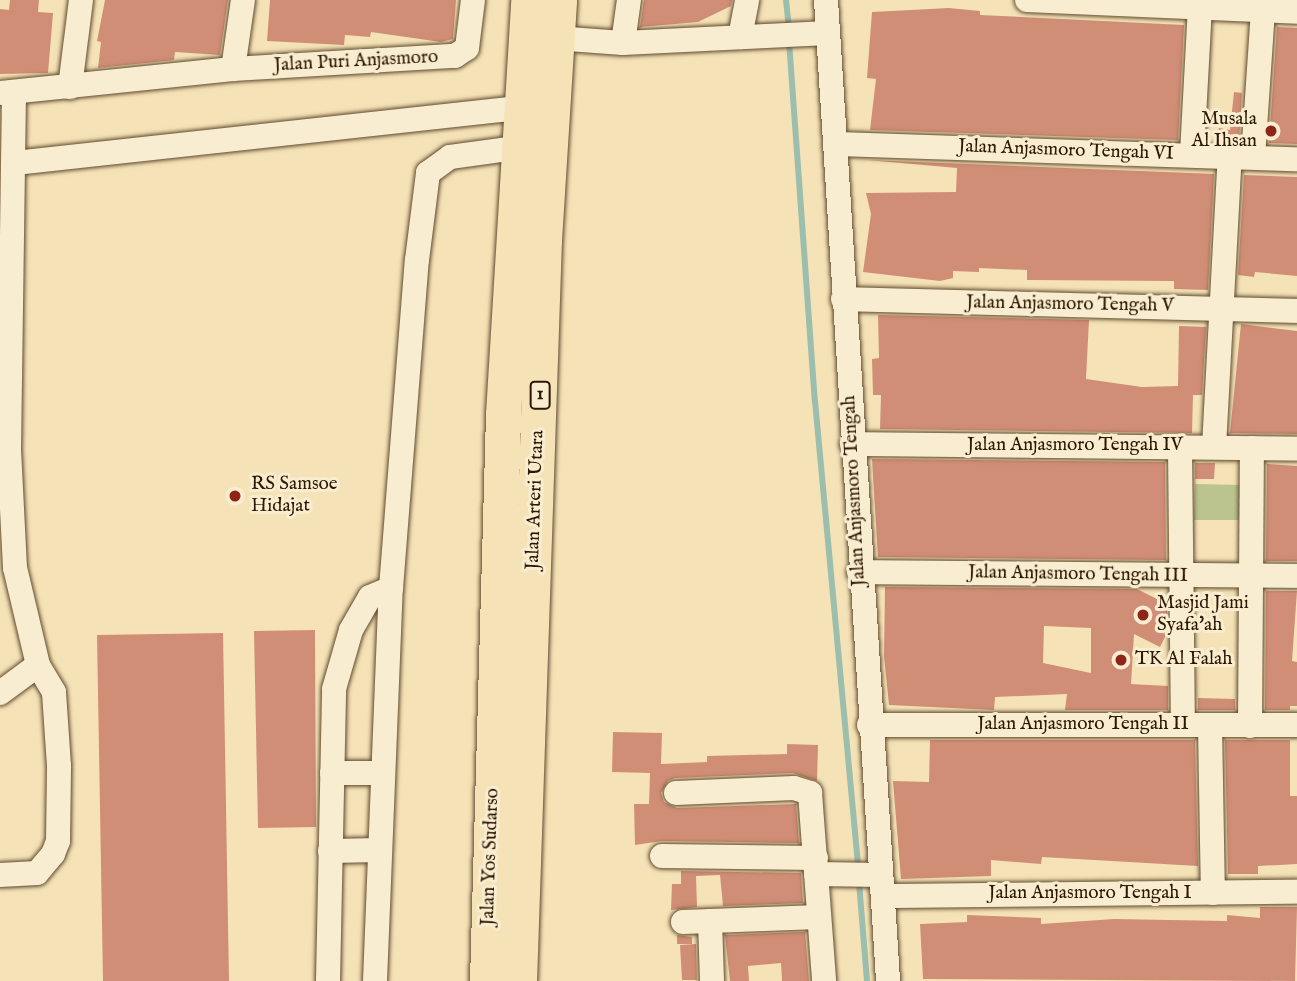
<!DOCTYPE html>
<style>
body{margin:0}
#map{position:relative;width:1297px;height:981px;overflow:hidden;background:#f5e3b7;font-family:"IM FELL English",serif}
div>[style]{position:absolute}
.green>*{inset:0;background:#bbc48f}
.stream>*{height:6px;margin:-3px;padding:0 3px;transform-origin:3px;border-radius:3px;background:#9cbead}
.building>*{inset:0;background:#d18e76}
.roads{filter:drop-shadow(0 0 2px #604a2e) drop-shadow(0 0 2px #604a2e)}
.minor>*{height:24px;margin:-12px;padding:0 12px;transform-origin:12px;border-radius:12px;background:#f8edd0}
.highway>*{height:35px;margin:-17.5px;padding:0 17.5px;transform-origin:17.5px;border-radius:17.5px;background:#f5e3b7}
.dots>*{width:19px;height:19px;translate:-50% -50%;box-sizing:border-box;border:4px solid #f8edd0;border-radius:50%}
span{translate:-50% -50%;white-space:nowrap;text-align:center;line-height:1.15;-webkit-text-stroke:6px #f8edd0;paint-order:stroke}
.shield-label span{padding:2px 5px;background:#f8edd0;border:2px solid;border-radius:5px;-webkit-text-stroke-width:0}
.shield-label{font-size:18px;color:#2e1700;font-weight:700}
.street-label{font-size:19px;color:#2e1700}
.poi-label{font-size:19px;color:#2e1700}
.right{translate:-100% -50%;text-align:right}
.left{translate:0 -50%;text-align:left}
</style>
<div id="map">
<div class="green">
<i style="clip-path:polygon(1195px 484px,1242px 485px,1241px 520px,1194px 520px)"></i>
</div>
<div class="stream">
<i style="left:786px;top:0;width:30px;rotate:84deg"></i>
<i style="left:789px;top:41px;width:361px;rotate:85.9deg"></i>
<i style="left:815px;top:401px;width:468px;rotate:84.7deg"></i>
<i style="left:859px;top:882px;width:99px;rotate:85.4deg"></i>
</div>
<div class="building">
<i style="clip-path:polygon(10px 0,39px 0,38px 12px,53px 13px,48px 73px,0 74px,0 9px,9px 10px)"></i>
<i style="clip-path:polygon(105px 0,228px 0,220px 55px,175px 52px,174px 60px,98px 68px,101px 42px,97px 41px)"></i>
<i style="clip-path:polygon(270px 0,456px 0,453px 39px,441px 42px,371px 32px,370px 37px,345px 35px,344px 45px,267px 41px)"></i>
<i style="clip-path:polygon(644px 0,732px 0,731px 6px,698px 22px,640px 27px)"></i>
<i style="clip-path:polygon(949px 8px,980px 11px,980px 15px,1184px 25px,1178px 140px,870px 130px,876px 79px,867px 78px,872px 12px)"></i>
<i style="clip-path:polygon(1277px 27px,1297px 28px,1297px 144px,1269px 143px)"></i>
<i style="clip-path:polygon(1234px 92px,1242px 93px,1239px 142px,1217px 142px,1219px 128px,1230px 130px)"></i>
<i style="clip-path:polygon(867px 160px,1214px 174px,1208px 290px,1174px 289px,1174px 281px,1027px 280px,1027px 270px,979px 268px,979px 272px,953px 271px,953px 278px,940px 281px,863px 272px,871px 214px,866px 193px,956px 192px,957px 168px)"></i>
<i style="clip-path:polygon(1244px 175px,1297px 177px,1297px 276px,1255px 272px,1254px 277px,1238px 275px)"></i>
<i style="clip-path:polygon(878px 315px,1089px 320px,1086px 379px,1142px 387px,1178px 386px,1179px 326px,1206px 327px,1202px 395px,1193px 395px,1192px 433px,880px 429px,881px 395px,873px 395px,872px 359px,879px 358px)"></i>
<i style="clip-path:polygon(1241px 324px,1297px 331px,1297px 434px,1230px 433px)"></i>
<i style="clip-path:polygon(872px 459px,1165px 462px,1166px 560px,878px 557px)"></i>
<i style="clip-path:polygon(1195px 463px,1215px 463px,1214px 479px,1195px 479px)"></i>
<i style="clip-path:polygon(1267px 464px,1297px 466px,1297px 561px,1266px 561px)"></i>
<i style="clip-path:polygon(evenodd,885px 587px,1137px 589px,1167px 604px,1167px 633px,1160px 647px,1134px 634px,1131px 684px,1168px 686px,1168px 710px,1065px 710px,1067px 694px,995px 697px,994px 710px,889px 705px,884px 656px,885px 587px,1044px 626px,1091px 628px,1091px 673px,1043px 663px,1044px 626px)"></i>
<i style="clip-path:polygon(1266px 591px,1297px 591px,1292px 661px,1297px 662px,1297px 706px,1290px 706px,1290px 710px,1265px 710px)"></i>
<i style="clip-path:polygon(315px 630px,316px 827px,258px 828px,254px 631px)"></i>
<i style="clip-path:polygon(223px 633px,229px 981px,103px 981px,97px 635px)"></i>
<i style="clip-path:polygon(1198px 698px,1235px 699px,1235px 710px,1198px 710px)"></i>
<i style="clip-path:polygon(613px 732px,662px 733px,661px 764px,707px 762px,707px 756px,787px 754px,787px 744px,818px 745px,817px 781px,793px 773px,675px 778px,668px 781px,661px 793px,664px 802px,677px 808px,796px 804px,799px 843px,662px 841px,635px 845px,634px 804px,649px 804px,650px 773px,612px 772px)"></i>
<i style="clip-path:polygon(930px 740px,1195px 740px,1198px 866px,1042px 857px,1041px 864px,991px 860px,991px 876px,901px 879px,893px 781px,929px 782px)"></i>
<i style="clip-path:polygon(1225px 740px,1290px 740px,1290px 796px,1297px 796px,1297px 864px,1258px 866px,1258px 874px,1228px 874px)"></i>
<i style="clip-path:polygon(681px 871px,801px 873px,803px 903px,723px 906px,720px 875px,696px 876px,697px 907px,671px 910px,672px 884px,681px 884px)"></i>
<i style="clip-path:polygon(1260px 907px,1297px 907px,1295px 981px,923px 979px,920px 924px,967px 922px,967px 915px,1041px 918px,1041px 924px,1114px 919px,1227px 921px,1227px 915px,1260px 918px)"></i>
<i style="clip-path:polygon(805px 932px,809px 981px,782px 981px,781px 963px,748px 966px,749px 981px,730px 981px,725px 935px)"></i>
<i style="clip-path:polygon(677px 935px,692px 937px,692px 944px,677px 944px)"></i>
<i style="clip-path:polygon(696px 944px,697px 980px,682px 980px,680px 945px)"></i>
</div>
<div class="roads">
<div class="minor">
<i style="left:826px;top:0;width:983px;rotate:86.38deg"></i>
<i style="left:1027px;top:0;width:270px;rotate:2.5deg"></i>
<i style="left:740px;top:37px;width:38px;rotate:-79deg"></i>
<i style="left:555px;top:38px;width:68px;rotate:4.2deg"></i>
<i style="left:623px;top:43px;width:205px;rotate:-2.8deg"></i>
<i style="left:623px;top:43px;width:43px;rotate:-82.1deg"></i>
<i style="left:233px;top:69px;width:70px;rotate:-81.8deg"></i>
<i style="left:70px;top:87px;width:88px;rotate:-82.8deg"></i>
<i style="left:1px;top:93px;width:233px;rotate:-5.9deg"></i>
<i style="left:233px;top:69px;width:222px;rotate:-3.4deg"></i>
<i style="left:455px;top:56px;width:14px;rotate:-34deg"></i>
<i style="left:467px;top:48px;width:48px;rotate:-82.9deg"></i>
<i style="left:835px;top:144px;width:462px;rotate:1.9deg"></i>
<i style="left:1192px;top:154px;width:146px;rotate:-86.9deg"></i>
<i style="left:1253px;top:157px;width:147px;rotate:-86.1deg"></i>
<i style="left:15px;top:163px;width:507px;rotate:-6.23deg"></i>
<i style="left:843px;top:299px;width:454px;rotate:1.5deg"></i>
<i style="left:852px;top:444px;width:445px;rotate:0.6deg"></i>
<i style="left:1180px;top:447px;width:278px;rotate:89.4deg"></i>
<i style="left:1214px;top:447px;width:291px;rotate:-86.9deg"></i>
<i style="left:859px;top:572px;width:438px;rotate:0.5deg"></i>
<i style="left:0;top:693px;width:47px;rotate:-36.4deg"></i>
<i style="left:869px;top:725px;width:428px"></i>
<i style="left:1210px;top:726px;width:167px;rotate:89deg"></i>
<i style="left:1250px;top:726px;width:278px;rotate:-89.6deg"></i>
<i style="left:332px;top:773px;width:51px"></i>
<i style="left:676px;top:793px;width:118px;rotate:-2.4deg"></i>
<i style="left:794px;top:788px;width:17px;rotate:17deg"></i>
<i style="left:810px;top:793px;width:189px;rotate:85.7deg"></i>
<i style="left:330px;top:851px;width:50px;rotate:-1.1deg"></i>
<i style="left:662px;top:856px;width:154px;rotate:0.7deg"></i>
<i style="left:816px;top:874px;width:65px;rotate:0.9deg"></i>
<i style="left:0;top:875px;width:37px;rotate:-3deg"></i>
<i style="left:37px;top:873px;width:25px;rotate:-50deg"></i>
<i style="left:53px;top:854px;width:14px;rotate:-69deg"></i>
<i style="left:58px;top:841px;width:75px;rotate:-89.2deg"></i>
<i style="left:59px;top:766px;width:74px;rotate:-93.9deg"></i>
<i style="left:54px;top:692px;width:31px;rotate:-121deg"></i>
<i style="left:38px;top:665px;width:100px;rotate:-103.3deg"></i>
<i style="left:15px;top:568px;width:117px;rotate:-92.9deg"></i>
<i style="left:9px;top:451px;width:359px;rotate:-89.2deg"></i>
<i style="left:883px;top:896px;width:414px;rotate:-0.6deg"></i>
<i style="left:710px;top:921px;width:60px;rotate:88.1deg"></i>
<i style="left:683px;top:922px;width:136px;rotate:-2.1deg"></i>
<i style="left:328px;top:981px;width:292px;rotate:-88.8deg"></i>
<i style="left:334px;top:689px;width:61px;rotate:-73.9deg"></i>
<i style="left:351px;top:630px;width:38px;rotate:-60deg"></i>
<i style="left:370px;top:597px;width:23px;rotate:-23deg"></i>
<i style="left:375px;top:981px;width:393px;rotate:-87.7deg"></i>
<i style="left:391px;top:588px;width:329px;rotate:-85.5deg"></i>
<i style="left:417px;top:260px;width:88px;rotate:-82.8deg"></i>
<i style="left:428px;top:173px;width:27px;rotate:-36deg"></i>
<i style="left:450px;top:157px;width:67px;rotate:-7.8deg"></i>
</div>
<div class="highway">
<i style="left:487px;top:981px;width:567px;rotate:-88.38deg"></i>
<i style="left:503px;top:414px;width:415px;rotate:-86.5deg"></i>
<i style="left:519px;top:981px;width:741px;rotate:-88.07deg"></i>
<i style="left:544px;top:240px;width:240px;rotate:-86.4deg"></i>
</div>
</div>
<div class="dots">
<i style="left:1271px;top:131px;background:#8f2418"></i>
<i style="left:235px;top:496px;background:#8f2418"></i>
<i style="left:1143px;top:615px;background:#8f2418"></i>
<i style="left:1121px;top:660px;background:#8f2418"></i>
</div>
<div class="shield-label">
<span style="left:540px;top:395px">1</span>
</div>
<div class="street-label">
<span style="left:356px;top:62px;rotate:-3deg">Jalan Puri Anjasmoro</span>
<span style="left:1066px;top:151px;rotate:2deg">Jalan Anjasmoro Tengah VI</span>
<span style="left:1070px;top:305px;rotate:1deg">Jalan Anjasmoro Tengah V</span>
<span style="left:1075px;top:446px">Jalan Anjasmoro Tengah IV</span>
<span style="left:855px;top:491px;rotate:-93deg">Jalan Anjasmoro Tengah</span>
<span style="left:536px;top:500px;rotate:-88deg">Jalan Arteri Utara</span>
<span style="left:1078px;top:575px;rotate:1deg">Jalan Anjasmoro Tengah III</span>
<span style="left:1083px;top:725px">Jalan Anjasmoro Tengah II</span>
<span style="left:491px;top:857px;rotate:-88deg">Jalan Yos Sudarso</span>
<span style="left:1090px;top:894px">Jalan Anjasmoro Tengah I</span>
</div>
<div class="poi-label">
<span class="right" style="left:1257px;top:131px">Musala<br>Al Ihsan</span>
<span class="left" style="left:251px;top:496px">RS Samsoe<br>Hidajat</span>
<span class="left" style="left:1157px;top:615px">Masjid Jami<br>Syafa'ah</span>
<span class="left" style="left:1135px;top:660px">TK Al Falah</span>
</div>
</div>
